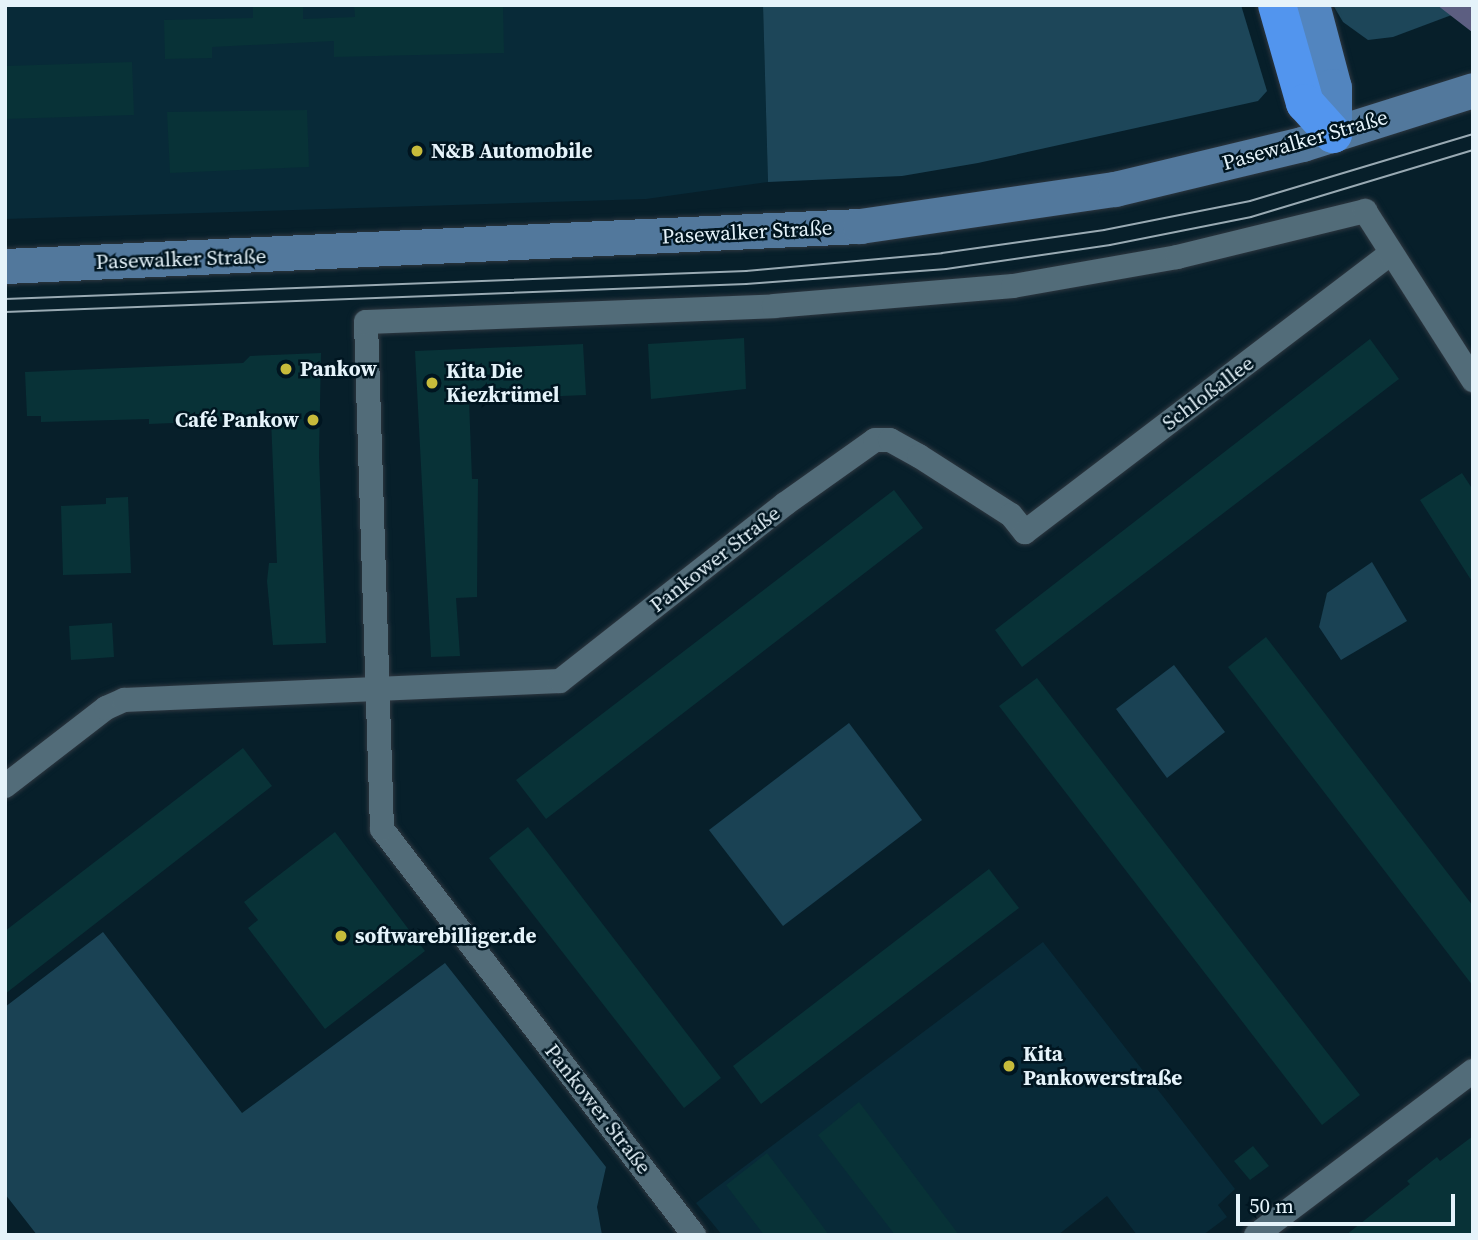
<!DOCTYPE html>
<meta charset="utf-8">
<style>
body{margin:0}
#map{position:relative;width:1478px;height:1240px;overflow:hidden;background:#071f2a;font-family:"Source Serif 4",serif}
div>[style]{position:absolute}
.built>*{inset:0;background:#082a38}
.green>*{inset:0;background:#1a4254}
.forest>*{inset:0;background:#1d4659}
.water>*{inset:0;background:#5c5e81}
.building>*{inset:0;background:#083237}
.roads{filter:drop-shadow(0 0 2px #2e3740) drop-shadow(0 0 2px #2e3740)}
.street>*{height:24px;margin:-12px;padding:0 12px;transform-origin:12px;border-radius:12px;background:#526c79}
.secondary>*{height:35px;margin:-17.5px;padding:0 17.5px;transform-origin:17.5px;border-radius:17.5px;background:#52789c}
.primary>*{height:38px;margin:-19px;padding:0 19px;transform-origin:19px;border-radius:19px;background:#5285bf}
.highway>*{height:38px;margin:-19px;padding:0 19px;transform-origin:19px;border-radius:19px;background:#5295ee}
.tram>*{height:2px;margin:-1px;padding:0 1px;transform-origin:1px;border-radius:1px;background:#99aab3}
.dots>*{width:19px;height:19px;translate:-50% -50%;box-sizing:border-box;border:4px solid #001520;border-radius:50%}
span{translate:-50% -50%;white-space:nowrap;text-align:center;line-height:1.15;-webkit-text-stroke:5px #001520;paint-order:stroke}
.street-label{font-size:21px;color:#e5f3fa}
.poi-label{font-size:21px;color:#e5f3fa;font-weight:700}
.left{translate:0 -50%;text-align:left}
.right{translate:-100% -50%;text-align:right}
.frame{position:absolute;inset:0;border:7px solid #e5f3fa;pointer-events:none}
.scale{position:absolute;left:1236px;top:1194px;width:219px;height:32px;box-sizing:border-box;border:4px solid #e5f3fa;border-top:0;padding-left:9px;font-size:21px;line-height:24px;white-space:nowrap;color:#e5f3fa;-webkit-text-stroke:5px #001520;paint-order:stroke}
</style>
<div id="map">
<div class="built">
<i style="clip-path:polygon(5px 5px,763px 5px,768px 182px,646px 199px,5px 219px)"></i>
<i style="clip-path:polygon(1043px 942px,1235px 1189px,1218px 1205px,1227px 1217px,1203px 1235px,1137px 1235px,1107px 1196px,1058px 1235px,722px 1235px,696px 1203px)"></i>
</div>
<div class="green">
<i style="clip-path:polygon(1372px 562px,1407px 621px,1341px 660px,1319px 627px,1327px 593px)"></i>
<i style="clip-path:polygon(1174px 665px,1225px 732px,1167px 778px,1116px 709px)"></i>
<i style="clip-path:polygon(849px 723px,922px 820px,783px 926px,709px 830px)"></i>
<i style="clip-path:polygon(103px 932px,242px 1113px,445px 963px,606px 1167px,597px 1207px,602px 1235px,37px 1235px,5px 1194px,5px 1007px)"></i>
</div>
<div class="forest">
<i style="clip-path:polygon(763px 5px,1241px 5px,1267px 91px,1258px 101px,978px 163px,902px 176px,768px 182px)"></i>
<i style="clip-path:polygon(1333px 5px,1473px 5px,1473px 7px,1393px 37px,1368px 40px,1343px 22px)"></i>
</div>
<div class="water">
<i style="clip-path:polygon(1437px 5px,1473px 5px,1473px 33px,1472px 32px)"></i>
</div>
<div class="building">
<i style="clip-path:polygon(253px 5px,303px 5px,303px 19px,355px 17px,354px 5px,503px 5px,504px 53px,334px 57px,334px 41px,212px 47px,212px 58px,165px 59px,164px 20px,253px 18px)"></i>
<i style="clip-path:polygon(132px 62px,134px 115px,5px 119px,5px 66px)"></i>
<i style="clip-path:polygon(307px 110px,309px 167px,170px 173px,167px 112px)"></i>
<i style="clip-path:polygon(744px 338px,746px 389px,651px 399px,648px 344px)"></i>
<i style="clip-path:polygon(1370px 339px,1399px 379px,1022px 667px,995px 630px)"></i>
<i style="clip-path:polygon(583px 344px,586px 395px,469px 400px,472px 479px,478px 479px,477px 597px,456px 598px,460px 656px,431px 657px,415px 351px)"></i>
<i style="clip-path:polygon(321px 353px,319px 456px,326px 643px,273px 645px,267px 581px,269px 563px,277px 563px,271px 419px,149px 424px,149px 419px,41px 422px,41px 416px,27px 416px,25px 372px,243px 363px,250px 356px)"></i>
<i style="clip-path:polygon(1462px 473px,1473px 490px,1473px 583px,1420px 500px)"></i>
<i style="clip-path:polygon(894px 490px,923px 528px,546px 819px,516px 780px)"></i>
<i style="clip-path:polygon(128px 497px,131px 573px,63px 575px,61px 506px,106px 504px,106px 498px)"></i>
<i style="clip-path:polygon(112px 623px,114px 657px,71px 660px,69px 626px)"></i>
<i style="clip-path:polygon(1266px 637px,1473px 906px,1473px 986px,1228px 667px)"></i>
<i style="clip-path:polygon(1037px 678px,1360px 1095px,1322px 1125px,999px 706px)"></i>
<i style="clip-path:polygon(243px 748px,272px 786px,5px 994px,5px 931px)"></i>
<i style="clip-path:polygon(528px 827px,721px 1078px,684px 1108px,489px 858px)"></i>
<i style="clip-path:polygon(335px 832px,425px 951px,325px 1029px,248px 928px,258px 920px,244px 902px)"></i>
<i style="clip-path:polygon(989px 869px,1019px 908px,761px 1104px,733px 1066px)"></i>
<i style="clip-path:polygon(859px 1102px,959px 1235px,895px 1235px,818px 1135px)"></i>
<i style="clip-path:polygon(1473px 1136px,1473px 1235px,1346px 1235px,1410px 1184px,1407px 1181px,1437px 1157px,1440px 1161px)"></i>
<i style="clip-path:polygon(1253px 1146px,1269px 1166px,1250px 1180px,1234px 1161px)"></i>
<i style="clip-path:polygon(767px 1153px,803px 1200px,829px 1235px,764px 1235px,726px 1185px)"></i>
</div>
<div class="roads">
<div class="street">
<i style="left:5px;top:786px;width:128px;rotate:-37.7deg"></i>
<i style="left:106px;top:708px;width:20px;rotate:-24deg"></i>
<i style="left:124px;top:700px;width:436px;rotate:-2.5deg"></i>
<i style="left:560px;top:681px;width:286px;rotate:-38.2deg"></i>
<i style="left:785px;top:504px;width:110px;rotate:-35.4deg"></i>
<i style="left:875px;top:440px;width:15px"></i>
<i style="left:890px;top:440px;width:33px;rotate:29deg"></i>
<i style="left:919px;top:456px;width:109px;rotate:32.7deg"></i>
<i style="left:1011px;top:515px;width:22px;rotate:51deg"></i>
<i style="left:1025px;top:532px;width:460px;rotate:-37.3deg"></i>
<i style="left:694px;top:1235px;width:512px;rotate:-127.54deg"></i>
<i style="left:382px;top:829px;width:507px;rotate:-91.81deg"></i>
<i style="left:366px;top:322px;width:408px;rotate:-2.2deg"></i>
<i style="left:774px;top:306px;width:240px;rotate:-4.8deg"></i>
<i style="left:1013px;top:286px;width:167px;rotate:-10deg"></i>
<i style="left:1177px;top:257px;width:194px;rotate:-13.7deg"></i>
<i style="left:1365px;top:211px;width:201px;rotate:57.4deg"></i>
<i style="left:1256px;top:1235px;width:272px;rotate:-37.1deg"></i>
</div>
<div class="secondary">
<i style="left:5px;top:266px;width:856px;rotate:-2.68deg"></i>
<i style="left:860px;top:226px;width:258px;rotate:-8.3deg"></i>
<i style="left:1115px;top:189px;width:192px;rotate:-13.5deg"></i>
<i style="left:1302px;top:144px;width:179px;rotate:-17.5deg"></i>
</div>
<div class="primary">
<i style="left:1311px;top:5px;width:86px;rotate:75.2deg"></i>
<i style="left:1333px;top:88px;width:46px;rotate:90deg"></i>
</div>
<div class="highway">
<i style="left:1277px;top:5px;width:102px;rotate:74.1deg"></i>
<i style="left:1305px;top:103px;width:42px;rotate:47.9deg"></i>
</div>
</div>
<div class="tram">
<i style="left:5px;top:299px;width:742px;rotate:-2.16deg"></i>
<i style="left:746px;top:271px;width:197px;rotate:-5.2deg"></i>
<i style="left:942px;top:253px;width:164px;rotate:-8.1deg"></i>
<i style="left:1104px;top:230px;width:149px;rotate:-11.2deg"></i>
<i style="left:1250px;top:201px;width:233px;rotate:-16.7deg"></i>
<i style="left:5px;top:312px;width:742px;rotate:-2.16deg"></i>
<i style="left:746px;top:284px;width:201px;rotate:-4.3deg"></i>
<i style="left:946px;top:269px;width:166px;rotate:-8.3deg"></i>
<i style="left:1110px;top:245px;width:144px;rotate:-11.2deg"></i>
<i style="left:1251px;top:217px;width:232px;rotate:-16.8deg"></i>
</div>
<div class="dots">
<i style="left:417px;top:151px;background:#c7bb3b"></i>
<i style="left:286px;top:369px;background:#c7bb3b"></i>
<i style="left:432px;top:383px;background:#c7bb3b"></i>
<i style="left:313px;top:420px;background:#c7bb3b"></i>
<i style="left:341px;top:936px;background:#c7bb3b"></i>
<i style="left:1009px;top:1066px;background:#c7bb3b"></i>
</div>
<div class="street-label">
<span style="left:1305px;top:140px;rotate:-16deg">Pasewalker Straße</span>
<span style="left:747px;top:232px;rotate:-3deg">Pasewalker Straße</span>
<span style="left:181px;top:259px;rotate:-2deg">Pasewalker Straße</span>
<span style="left:1208px;top:393px;rotate:-37deg">Schloßallee</span>
<span style="left:715px;top:559px;rotate:-38deg">Pankower Straße</span>
<span style="left:598px;top:1109px;rotate:52deg">Pankower Straße</span>
</div>
<div class="poi-label">
<span class="left" style="left:431px;top:151px">N&amp;B Automobile</span>
<span class="left" style="left:300px;top:369px">Pankow</span>
<span class="left" style="left:446px;top:383px">Kita Die<br>Kiezkrümel</span>
<span class="right" style="left:299px;top:420px">Café Pankow</span>
<span class="left" style="left:355px;top:936px">softwarebilliger.de</span>
<span class="left" style="left:1023px;top:1066px">Kita<br>Pankowerstraße</span>
</div>
<div class="frame"></div>
<div class="scale">50 m</div>
</div>
